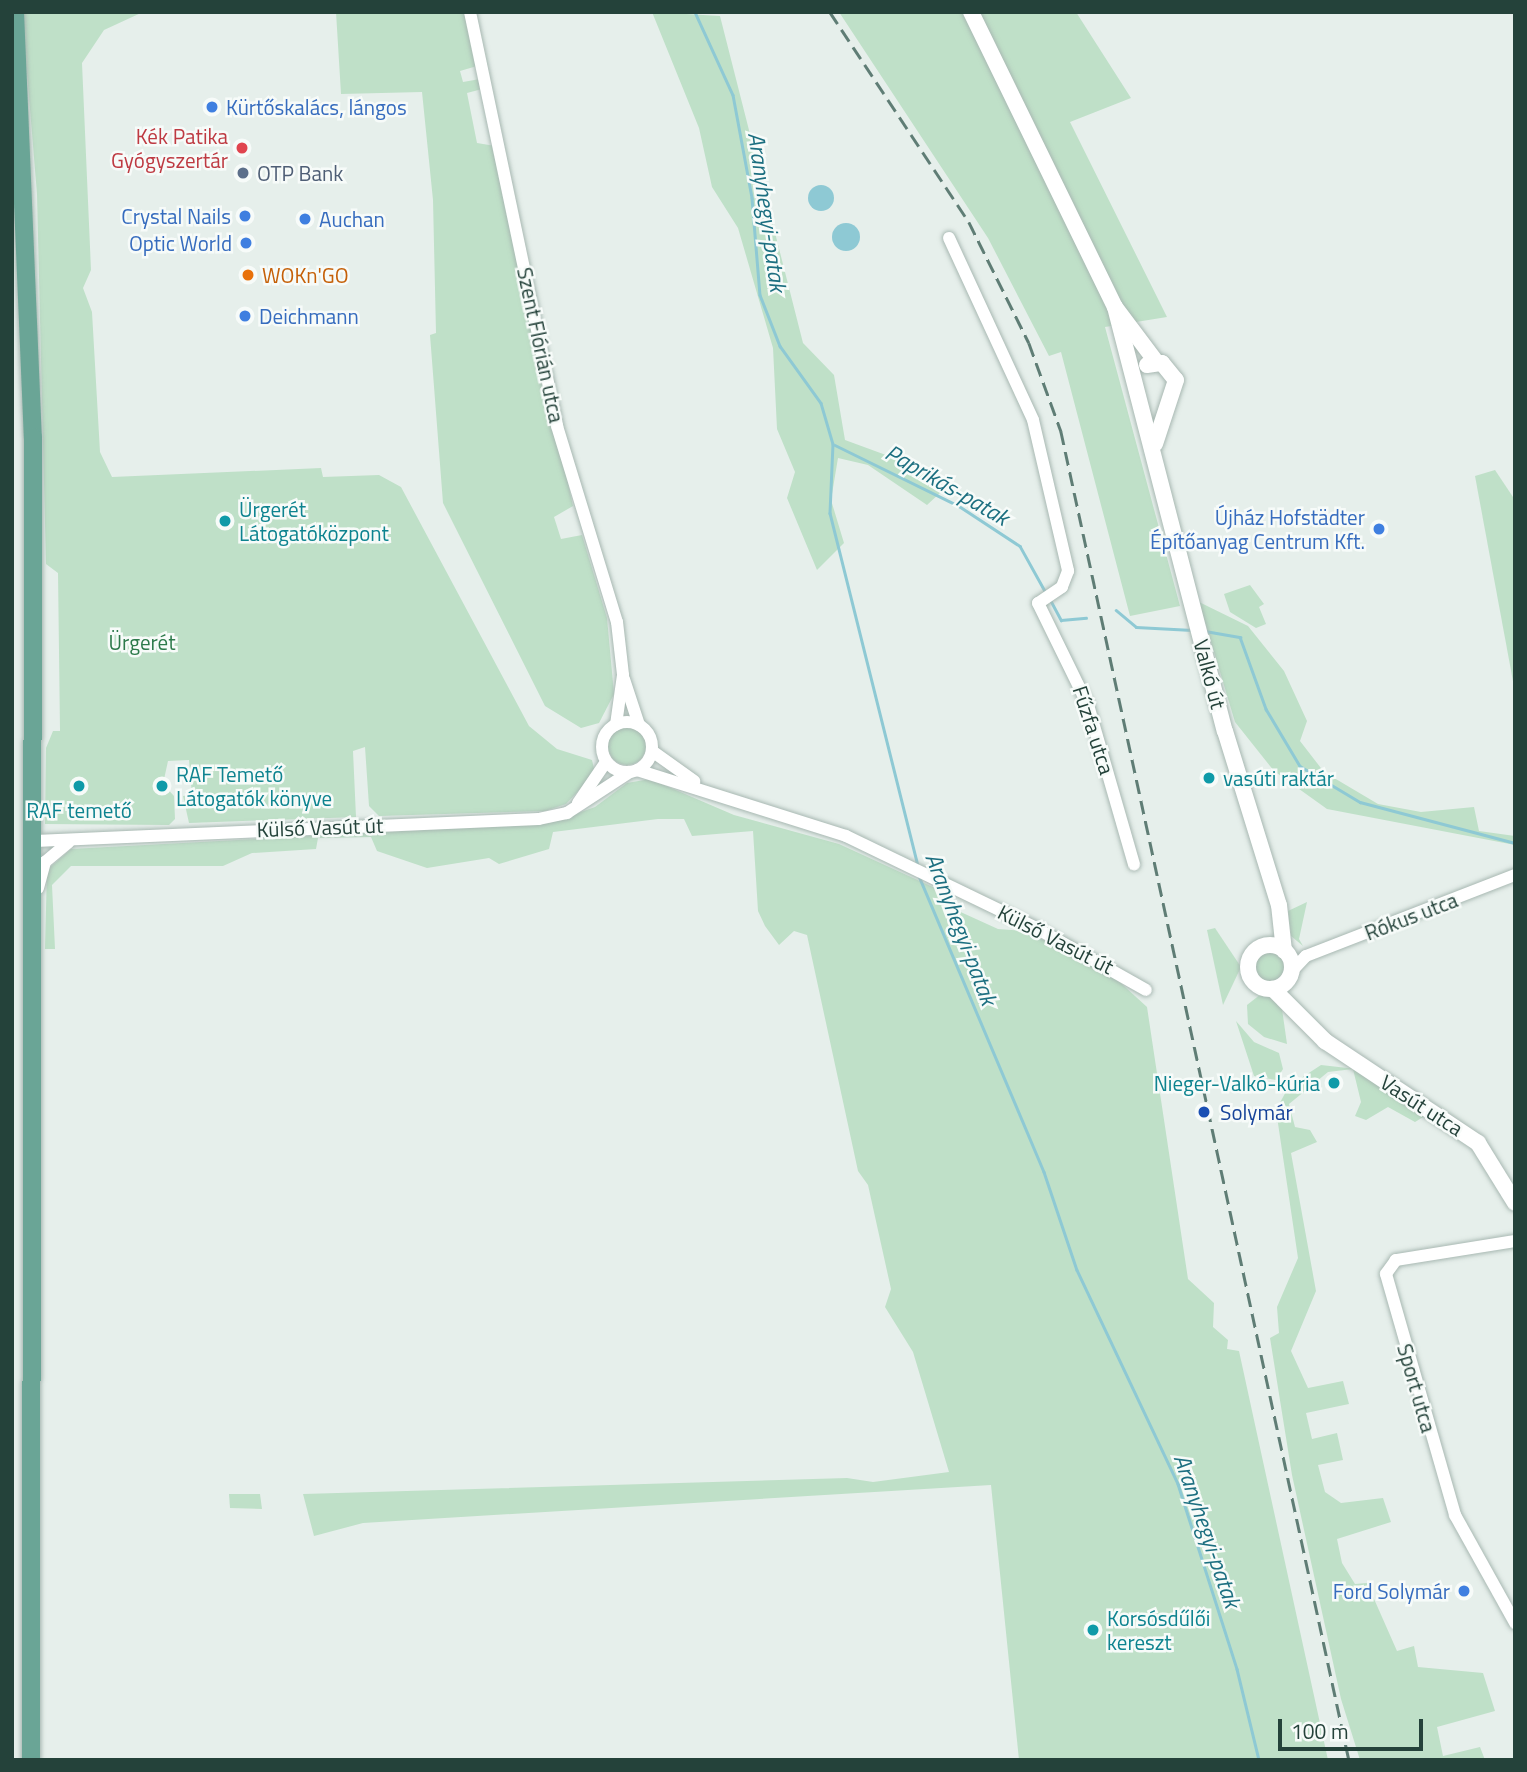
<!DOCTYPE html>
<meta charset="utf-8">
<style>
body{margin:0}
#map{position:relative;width:1527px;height:1772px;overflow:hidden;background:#e6efeb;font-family:"Titillium Web",sans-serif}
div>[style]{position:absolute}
.green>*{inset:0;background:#bfe0c8}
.round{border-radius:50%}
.water>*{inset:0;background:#8ec9d4}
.stream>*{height:2.5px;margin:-1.25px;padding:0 1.25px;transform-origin:1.25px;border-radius:1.25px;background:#8ec9d4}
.roads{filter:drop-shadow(0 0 2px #a8b8b2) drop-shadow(0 0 2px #a8b8b2)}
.street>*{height:12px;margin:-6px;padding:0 6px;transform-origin:6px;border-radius:6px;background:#fff}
.street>.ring{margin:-6px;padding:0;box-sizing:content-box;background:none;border:12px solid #fff;border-radius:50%}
.secondary>*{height:16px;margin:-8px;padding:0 8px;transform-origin:8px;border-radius:8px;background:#fff}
.secondary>.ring{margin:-8px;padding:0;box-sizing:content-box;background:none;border:16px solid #fff;border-radius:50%}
.primary>*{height:18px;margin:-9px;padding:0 9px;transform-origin:9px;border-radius:9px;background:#6aa596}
.rail>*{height:2.5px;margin-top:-1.25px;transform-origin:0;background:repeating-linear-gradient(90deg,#5f7d75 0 14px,transparent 0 21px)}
.dots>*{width:19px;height:19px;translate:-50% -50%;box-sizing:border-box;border:4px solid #f7fbf9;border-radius:50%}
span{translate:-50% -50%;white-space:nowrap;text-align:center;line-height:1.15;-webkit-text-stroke:5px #f7fbf9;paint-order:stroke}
.shop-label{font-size:21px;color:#366cbe}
.left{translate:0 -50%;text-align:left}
.right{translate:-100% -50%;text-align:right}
.health-label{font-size:21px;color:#be3a42}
.service-label{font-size:21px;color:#4e5e75}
.food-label{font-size:21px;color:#c56008}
.street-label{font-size:21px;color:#24423a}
.culture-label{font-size:21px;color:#0d838f}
.park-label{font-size:21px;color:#2d7a4b}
.transit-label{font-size:21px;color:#164399}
.water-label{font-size:23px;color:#1c6f80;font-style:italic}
.frame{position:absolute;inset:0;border:14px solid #24423a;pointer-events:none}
.scale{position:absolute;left:1278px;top:1719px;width:145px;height:32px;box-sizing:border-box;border:4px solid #24423a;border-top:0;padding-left:9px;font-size:21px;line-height:24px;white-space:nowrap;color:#24423a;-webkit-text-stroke:5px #f7fbf9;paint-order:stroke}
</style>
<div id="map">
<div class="green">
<i style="clip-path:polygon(22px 12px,143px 12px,104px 30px,82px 63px,91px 270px,83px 288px,92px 312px,100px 452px,112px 477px,321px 468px,323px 477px,379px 475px,401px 487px,529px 726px,557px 749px,592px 760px,595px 773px,566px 804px,545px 811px,379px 816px,369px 806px,365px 747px,353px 751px,356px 817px,189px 823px,183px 796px,192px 795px,189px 760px,168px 761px,163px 784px,174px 796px,175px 819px,169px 825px,45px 824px,46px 748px,53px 731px,60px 731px,58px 573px,46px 564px,37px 194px)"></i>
<i style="clip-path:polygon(336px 12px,464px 12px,477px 66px,460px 71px,463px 82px,480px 79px,482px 89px,467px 93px,477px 143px,495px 146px,573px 506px,554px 517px,561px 539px,582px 535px,607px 618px,614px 694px,599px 723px,581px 728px,545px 706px,443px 503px,430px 335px,436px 333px,433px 200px,422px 92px,341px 94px)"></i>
<i style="clip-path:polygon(652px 12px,720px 16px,803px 343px,834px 375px,845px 440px,954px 480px,927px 505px,868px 465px,838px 458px,831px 500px,844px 543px,817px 570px,787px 498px,795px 472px,777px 429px,773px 348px,738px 228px,712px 187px,699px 128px)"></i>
<i style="clip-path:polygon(839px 12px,1076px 12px,1131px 98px,1070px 122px,1167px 317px,1105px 327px,1180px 606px,1130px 616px,1061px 352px,1049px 356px,988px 238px)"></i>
<i style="clip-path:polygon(1495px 470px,1515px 500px,1515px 692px,1475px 476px)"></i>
<i style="clip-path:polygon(1250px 585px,1264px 604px,1259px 607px,1266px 624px,1256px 628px,1230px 612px,1224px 594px)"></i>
<i style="clip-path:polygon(1199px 602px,1248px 626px,1284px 671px,1307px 721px,1300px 741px,1324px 772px,1378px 804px,1421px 812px,1474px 807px,1479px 831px,1515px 836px,1515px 845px,1327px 809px,1274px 771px,1235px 722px)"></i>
<i class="round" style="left:608px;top:727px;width:38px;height:38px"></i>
<i style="clip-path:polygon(650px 779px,734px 815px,839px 844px,948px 894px,954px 909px,998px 929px,1026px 931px,1112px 975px,1147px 1007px,1188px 1279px,1214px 1303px,1213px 1327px,1228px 1340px,1227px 1349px,1239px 1351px,1328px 1760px,1019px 1760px,991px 1485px,363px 1523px,314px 1536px,303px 1494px,847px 1478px,873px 1482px,949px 1472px,913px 1352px,885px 1307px,891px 1289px,868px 1185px,858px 1171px,807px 935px,794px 931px,779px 945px,765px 926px,758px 911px,753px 831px,692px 836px,684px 819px,658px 819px,553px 832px,549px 849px,499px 864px,489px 858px,427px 868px,377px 851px,371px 837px,318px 838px,316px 849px,252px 853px,223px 866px,71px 866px,52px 885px,55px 949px,45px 949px,47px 870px,71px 849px,550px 823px,595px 807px,627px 783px)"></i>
<i style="clip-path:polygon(1307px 902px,1299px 939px,1303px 946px,1291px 936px,1288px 911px)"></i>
<i style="clip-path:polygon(1215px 928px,1241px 967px,1223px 1005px,1207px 930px)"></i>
<i class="round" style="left:1254px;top:952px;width:30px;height:30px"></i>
<i style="clip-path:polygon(1261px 994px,1281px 1002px,1287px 1044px,1264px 1037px,1248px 1024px,1247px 1005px)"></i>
<i style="clip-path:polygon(1236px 1021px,1254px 1042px,1279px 1053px,1283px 1069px,1276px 1080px,1254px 1076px)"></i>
<i style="clip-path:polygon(1321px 1065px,1356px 1069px,1430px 1113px,1415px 1122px,1388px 1107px,1366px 1120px,1355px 1116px,1361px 1102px,1353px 1069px,1328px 1072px,1289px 1104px,1295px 1127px,1310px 1130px,1317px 1142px,1291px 1153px,1316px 1291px,1291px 1351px,1308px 1388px,1343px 1381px,1349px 1404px,1306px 1413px,1312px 1439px,1337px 1433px,1343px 1460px,1318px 1465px,1325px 1492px,1341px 1503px,1383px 1498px,1391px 1522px,1337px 1539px,1342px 1563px,1355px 1584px,1367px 1583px,1397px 1651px,1414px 1646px,1418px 1667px,1483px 1673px,1495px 1711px,1437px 1727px,1443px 1756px,1480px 1747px,1485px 1760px,1360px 1760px,1341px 1699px,1292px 1475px,1270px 1338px,1279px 1333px,1277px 1307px,1298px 1258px,1276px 1110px,1289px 1086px)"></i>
<i style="clip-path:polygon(229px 1494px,260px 1494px,262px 1509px,230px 1508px)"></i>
</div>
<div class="water">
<i class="round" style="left:808px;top:185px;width:26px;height:26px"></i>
<i class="round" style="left:832px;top:223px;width:28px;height:28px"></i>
</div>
<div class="stream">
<i style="left:695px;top:12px;width:91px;rotate:65.4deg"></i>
<i style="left:733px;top:95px;width:105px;rotate:79.5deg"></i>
<i style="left:752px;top:198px;width:97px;rotate:85.3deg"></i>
<i style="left:760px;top:295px;width:55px;rotate:68.6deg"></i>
<i style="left:780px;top:346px;width:70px;rotate:54.3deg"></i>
<i style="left:821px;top:403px;width:43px;rotate:73.7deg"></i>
<i style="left:833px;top:444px;width:69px;rotate:92.5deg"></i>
<i style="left:830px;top:513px;width:364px;rotate:76deg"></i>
<i style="left:835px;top:445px;width:138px;rotate:26.2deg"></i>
<i style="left:959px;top:506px;width:73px;rotate:33.3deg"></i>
<i style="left:1020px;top:546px;width:54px;rotate:61deg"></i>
<i style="left:1050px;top:599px;width:24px;rotate:62deg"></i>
<i style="left:1061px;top:620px;width:25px;rotate:-5deg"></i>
<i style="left:1116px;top:610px;width:26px;rotate:40deg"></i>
<i style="left:1136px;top:627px;width:56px;rotate:3.1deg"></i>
<i style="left:1205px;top:631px;width:36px;rotate:10deg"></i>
<i style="left:1240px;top:637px;width:77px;rotate:70.1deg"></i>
<i style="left:1266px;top:709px;width:66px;rotate:59.2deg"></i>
<i style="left:1300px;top:766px;width:70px;rotate:31deg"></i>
<i style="left:1360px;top:802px;width:160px;rotate:14.8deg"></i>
<i style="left:919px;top:876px;width:321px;rotate:67.1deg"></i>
<i style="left:1044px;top:1172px;width:103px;rotate:71.4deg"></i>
<i style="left:1077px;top:1270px;width:237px;rotate:64.7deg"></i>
<i style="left:1178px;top:1484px;width:194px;rotate:72.3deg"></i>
<i style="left:1237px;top:1669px;width:94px;rotate:76.4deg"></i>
</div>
<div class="roads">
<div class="street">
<i style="left:470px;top:12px;width:423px;rotate:78.1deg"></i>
<i style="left:557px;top:426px;width:205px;rotate:73deg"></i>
<i style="left:617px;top:622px;width:53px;rotate:83.5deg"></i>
<i style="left:623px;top:675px;width:50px;rotate:98deg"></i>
<i style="left:949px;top:238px;width:200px;rotate:65.2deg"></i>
<i style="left:1033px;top:420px;width:155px;rotate:76.9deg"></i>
<i style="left:1068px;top:571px;width:17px;rotate:111deg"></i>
<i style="left:1062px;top:587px;width:29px;rotate:146deg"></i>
<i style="left:1038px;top:603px;width:114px;rotate:63.9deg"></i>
<i style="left:1088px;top:705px;width:166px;rotate:73.9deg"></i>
<i style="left:624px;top:679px;width:48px;rotate:71.9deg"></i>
<i class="ring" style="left:602px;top:722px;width:38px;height:38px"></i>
<i style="left:652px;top:751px;width:52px;rotate:35.5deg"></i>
<i style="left:637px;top:770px;width:219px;rotate:17.5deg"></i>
<i style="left:846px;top:836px;width:211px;rotate:25.8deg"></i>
<i style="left:1036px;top:928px;width:126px;rotate:29.4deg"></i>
<i style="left:578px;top:803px;width:50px;rotate:-55.7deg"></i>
<i style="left:35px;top:841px;width:504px;rotate:-2.5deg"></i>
<i style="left:539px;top:819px;width:29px;rotate:-12deg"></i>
<i style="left:567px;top:813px;width:75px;rotate:-33.1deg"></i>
<i style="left:38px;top:888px;width:27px;rotate:-75deg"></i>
<i style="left:45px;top:862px;width:31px;rotate:-40deg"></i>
<i style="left:1291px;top:972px;width:22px;rotate:-47deg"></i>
<i style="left:1306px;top:956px;width:224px;rotate:-21.2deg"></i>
<i style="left:1515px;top:1241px;width:121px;rotate:170.9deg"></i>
<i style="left:1396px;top:1260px;width:17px;rotate:126deg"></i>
<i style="left:1386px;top:1274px;width:251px;rotate:74deg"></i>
<i style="left:1455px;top:1515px;width:124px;rotate:60.9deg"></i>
</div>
<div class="secondary">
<i style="left:971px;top:12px;width:328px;rotate:64deg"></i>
<i style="left:1115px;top:307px;width:70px;rotate:53.1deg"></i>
<i style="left:1115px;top:307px;width:438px;rotate:75.5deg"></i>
<i style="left:1225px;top:731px;width:182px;rotate:72.8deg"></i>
<i style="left:1279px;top:905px;width:46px;rotate:83.8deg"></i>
<i style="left:1147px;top:365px;width:15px;rotate:-8deg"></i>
<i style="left:1162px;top:363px;width:22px;rotate:51deg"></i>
<i style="left:1176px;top:380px;width:67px;rotate:108.2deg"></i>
<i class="ring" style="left:1248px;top:945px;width:28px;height:28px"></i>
<i style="left:1273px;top:989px;width:74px;rotate:45deg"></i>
<i style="left:1325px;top:1041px;width:184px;rotate:33.7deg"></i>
<i style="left:1478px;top:1143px;width:70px;rotate:58.3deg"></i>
</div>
<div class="primary">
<i style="left:15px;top:12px;width:425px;rotate:87.6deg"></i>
<i style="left:33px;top:437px;width:1323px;rotate:90.09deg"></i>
</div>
</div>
<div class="rail">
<i style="left:830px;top:12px;width:252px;rotate:56.5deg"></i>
<i style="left:969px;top:222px;width:135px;rotate:63.6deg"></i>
<i style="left:1029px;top:343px;width:94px;rotate:70deg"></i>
<i style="left:1061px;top:431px;width:1360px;rotate:77.77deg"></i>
</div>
<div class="dots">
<i style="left:212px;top:107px;background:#3f7fe0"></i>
<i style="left:242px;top:148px;background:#e0444e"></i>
<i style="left:243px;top:173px;background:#5c6f8a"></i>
<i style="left:245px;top:216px;background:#3f7fe0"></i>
<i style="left:305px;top:219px;background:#3f7fe0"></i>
<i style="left:246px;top:243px;background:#3f7fe0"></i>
<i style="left:248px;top:275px;background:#e8710a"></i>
<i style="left:245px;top:316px;background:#3f7fe0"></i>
<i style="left:225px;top:521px;background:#0f9aa8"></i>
<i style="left:1379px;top:529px;background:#3f7fe0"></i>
<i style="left:1209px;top:778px;background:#0f9aa8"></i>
<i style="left:79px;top:786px;background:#0f9aa8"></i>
<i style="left:162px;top:786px;background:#0f9aa8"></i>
<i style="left:1334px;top:1083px;background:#0f9aa8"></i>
<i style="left:1204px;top:1112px;background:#1a4fb4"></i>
<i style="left:1464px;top:1591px;background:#3f7fe0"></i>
<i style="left:1093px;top:1630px;background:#0f9aa8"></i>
</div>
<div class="shop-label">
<span class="left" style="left:226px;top:107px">Kürtőskalács, lángos</span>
<span class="right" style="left:231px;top:216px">Crystal Nails</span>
<span class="left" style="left:319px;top:219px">Auchan</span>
<span class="right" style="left:232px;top:243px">Optic World</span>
<span class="left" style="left:259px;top:316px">Deichmann</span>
<span class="right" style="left:1365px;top:529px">Újház Hofstädter<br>Építőanyag Centrum Kft.</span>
<span class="right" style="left:1450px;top:1591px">Ford Solymár</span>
</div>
<div class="health-label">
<span class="right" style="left:228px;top:148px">Kék Patika<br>Gyógyszertár</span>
</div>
<div class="service-label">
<span class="left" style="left:257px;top:173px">OTP Bank</span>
</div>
<div class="food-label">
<span class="left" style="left:262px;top:275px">WOKn'GO</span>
</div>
<div class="street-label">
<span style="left:541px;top:345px;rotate:78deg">Szent Flórián utca</span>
<span style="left:1210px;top:674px;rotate:75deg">Valkó út</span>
<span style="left:1094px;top:730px;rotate:72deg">Fűzfa utca</span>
<span style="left:320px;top:827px;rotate:-2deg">Külső Vasút út</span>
<span style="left:1411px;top:916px;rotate:-21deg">Rókus utca</span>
<span style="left:1056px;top:939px;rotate:27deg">Külső Vasút út</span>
<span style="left:1422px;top:1105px;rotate:33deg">Vasút utca</span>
<span style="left:1417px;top:1388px;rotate:74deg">Sport utca</span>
</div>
<div class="culture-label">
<span class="left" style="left:239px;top:521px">Ürgerét<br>Látogatóközpont</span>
<span class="left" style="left:176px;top:786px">RAF Temető<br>Látogatók könyve</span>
<span class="left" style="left:1223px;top:778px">vasúti raktár</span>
<span style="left:79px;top:810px">RAF temető</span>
<span class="right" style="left:1320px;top:1083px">Nieger-Valkó-kúria</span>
<span class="left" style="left:1107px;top:1630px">Korsósdűlői<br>kereszt</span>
</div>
<div class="park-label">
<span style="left:142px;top:642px">Ürgerét</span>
</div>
<div class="transit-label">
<span class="left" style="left:1220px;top:1112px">Solymár</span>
</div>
<div class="water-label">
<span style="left:767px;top:212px;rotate:82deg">Aranyhegyi-patak</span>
<span style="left:947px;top:485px;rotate:30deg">Paprikás-patak</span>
<span style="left:961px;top:929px;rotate:69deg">Aranyhegyi-patak</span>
<span style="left:1207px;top:1531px;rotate:71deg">Aranyhegyi-patak</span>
</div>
<div class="frame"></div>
<div class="scale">100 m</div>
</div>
